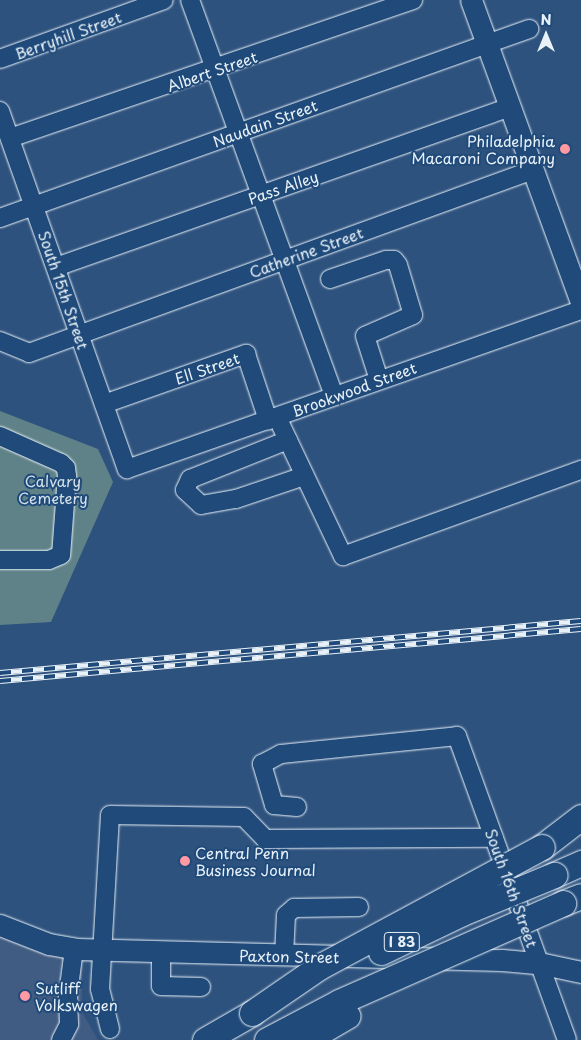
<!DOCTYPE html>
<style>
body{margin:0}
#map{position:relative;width:581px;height:1040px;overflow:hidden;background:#2e527e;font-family:"Playpen Sans",sans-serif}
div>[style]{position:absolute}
.built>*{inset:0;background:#415c82}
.green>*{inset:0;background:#5e8287}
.roads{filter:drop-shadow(0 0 1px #e8f1f8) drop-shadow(0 0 1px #e8f1f8)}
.minor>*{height:18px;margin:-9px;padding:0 9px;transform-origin:9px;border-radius:9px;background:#1f4a7a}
.major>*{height:21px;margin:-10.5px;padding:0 10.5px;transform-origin:10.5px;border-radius:10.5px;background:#1f4a7a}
.highway>*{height:25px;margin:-12.5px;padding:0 12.5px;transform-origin:12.5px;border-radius:12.5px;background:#1f4a7a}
.rail>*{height:5.5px;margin-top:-2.75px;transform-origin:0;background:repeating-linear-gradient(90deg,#1f4a7a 0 11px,#e8f1f8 0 22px);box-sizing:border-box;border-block:1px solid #e8f1f8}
.bridges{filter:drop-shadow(0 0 1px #e8f1f8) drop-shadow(0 0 1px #e8f1f8)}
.highway-bridge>*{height:25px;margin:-12.5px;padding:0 12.5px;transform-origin:12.5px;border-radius:12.5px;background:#1f4a7a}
.dots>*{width:14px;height:14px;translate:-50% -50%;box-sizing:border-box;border:2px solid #1f4a7a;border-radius:50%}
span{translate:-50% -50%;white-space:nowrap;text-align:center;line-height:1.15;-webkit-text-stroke:4px #1f4a7a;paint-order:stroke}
.shield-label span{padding:1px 4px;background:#1f4a7a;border:1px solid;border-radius:4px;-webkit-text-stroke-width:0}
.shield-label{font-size:14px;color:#e8f1f8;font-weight:700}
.street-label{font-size:15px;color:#e8f1f8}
.poi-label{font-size:15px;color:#e8f1f8}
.right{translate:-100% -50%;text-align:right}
.left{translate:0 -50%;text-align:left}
.park-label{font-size:15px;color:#d3e0e7}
.north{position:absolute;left:521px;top:10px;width:50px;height:50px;-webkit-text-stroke:4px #1f4a7a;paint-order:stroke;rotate:0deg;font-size:14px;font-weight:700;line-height:20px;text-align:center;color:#e8f1f8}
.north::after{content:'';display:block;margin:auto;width:18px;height:22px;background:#e8f1f8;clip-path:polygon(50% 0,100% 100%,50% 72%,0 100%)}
</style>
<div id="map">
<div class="built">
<i style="clip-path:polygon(0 934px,82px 962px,82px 1012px,98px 1040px,0 1040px)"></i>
</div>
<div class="green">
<i style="clip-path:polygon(0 411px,98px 449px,113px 482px,51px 622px,0 625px)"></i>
</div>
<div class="roads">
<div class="minor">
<i style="left:190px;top:0;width:420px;rotate:70deg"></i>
<i style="left:0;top:59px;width:174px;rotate:-19.8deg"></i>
<i style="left:0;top:111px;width:380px;rotate:70.5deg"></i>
<i style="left:127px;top:469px;width:481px;rotate:-19.3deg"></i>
<i style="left:10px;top:138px;width:426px;rotate:-18.9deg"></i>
<i style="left:0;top:218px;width:562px;rotate:-19.66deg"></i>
<i style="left:56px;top:267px;width:482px;rotate:-19.4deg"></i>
<i style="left:330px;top:279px;width:59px;rotate:-18.7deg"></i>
<i style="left:386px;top:260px;width:8px"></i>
<i style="left:394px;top:260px;width:6px;rotate:51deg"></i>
<i style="left:398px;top:265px;width:52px;rotate:73.3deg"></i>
<i style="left:413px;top:315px;width:52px;rotate:156.4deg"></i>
<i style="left:365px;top:336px;width:46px;rotate:72.3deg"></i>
<i style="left:0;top:341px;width:31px;rotate:22deg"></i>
<i style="left:29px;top:353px;width:536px;rotate:-19.96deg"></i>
<i style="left:104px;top:404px;width:151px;rotate:-19.4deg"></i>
<i style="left:246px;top:354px;width:70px;rotate:71.6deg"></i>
<i style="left:277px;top:417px;width:154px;rotate:64.6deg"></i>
<i style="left:343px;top:556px;width:253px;rotate:-19.9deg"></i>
<i style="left:0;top:436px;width:67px;rotate:23.9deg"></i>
<i style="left:61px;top:463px;width:7px;rotate:45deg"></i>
<i style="left:66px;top:468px;width:8px;rotate:83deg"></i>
<i style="left:67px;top:476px;width:79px;rotate:94.3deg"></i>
<i style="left:61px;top:555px;width:13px;rotate:157deg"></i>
<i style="left:49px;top:560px;width:49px;rotate:180deg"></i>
<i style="left:288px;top:440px;width:105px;rotate:158.3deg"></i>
<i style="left:190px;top:479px;width:12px;rotate:114deg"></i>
<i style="left:185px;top:490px;width:22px;rotate:43deg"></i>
<i style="left:201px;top:505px;width:36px;rotate:-10deg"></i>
<i style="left:236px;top:499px;width:72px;rotate:-18.7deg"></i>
<i style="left:297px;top:807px;width:23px;rotate:-175deg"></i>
<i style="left:274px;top:805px;width:43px;rotate:-106.3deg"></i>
<i style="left:262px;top:764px;width:21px;rotate:-28deg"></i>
<i style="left:281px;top:754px;width:177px;rotate:-5.8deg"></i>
<i style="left:457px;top:736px;width:323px;rotate:70.1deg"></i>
<i style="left:161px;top:952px;width:34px;rotate:90deg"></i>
<i style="left:161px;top:986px;width:40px;rotate:1.4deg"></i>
<i style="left:284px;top:956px;width:41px;rotate:-87.2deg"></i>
<i style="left:286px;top:915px;width:11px;rotate:-41deg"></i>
<i style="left:294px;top:908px;width:65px;rotate:-0.9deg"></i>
<i style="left:110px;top:1029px;width:41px;rotate:-104deg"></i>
<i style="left:100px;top:989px;width:174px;rotate:-86.7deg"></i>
<i style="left:110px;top:815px;width:134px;rotate:0.9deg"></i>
<i style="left:244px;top:817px;width:30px;rotate:46deg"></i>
<i style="left:265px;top:839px;width:229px;rotate:-0.3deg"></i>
<i style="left:61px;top:1040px;width:18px;rotate:-63deg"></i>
<i style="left:69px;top:1024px;width:29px;rotate:-92deg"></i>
<i style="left:68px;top:995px;width:46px;rotate:-82.6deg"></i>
</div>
<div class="major">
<i style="left:471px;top:0;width:321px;rotate:70deg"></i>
<i style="left:0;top:925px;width:53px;rotate:21.2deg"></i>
<i style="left:49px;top:944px;width:28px;rotate:10deg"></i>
<i style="left:77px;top:949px;width:425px;rotate:1.5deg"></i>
<i style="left:502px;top:960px;width:37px;rotate:5deg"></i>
<i style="left:539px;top:963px;width:43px;rotate:12.1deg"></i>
</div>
<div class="highway">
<i style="left:542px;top:847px;width:49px;rotate:-37.6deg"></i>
<i style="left:554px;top:875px;width:30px;rotate:-24deg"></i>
<i style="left:563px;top:903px;width:19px;rotate:-21deg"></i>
<i style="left:205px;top:1040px;width:54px;rotate:-29.9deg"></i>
</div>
</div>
<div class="rail">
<i style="left:0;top:673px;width:583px;rotate:-5.11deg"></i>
<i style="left:0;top:681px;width:583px;rotate:-5.11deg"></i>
</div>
<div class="bridges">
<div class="highway-bridge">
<i style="left:381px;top:952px;width:90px;rotate:-25.7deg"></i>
<i style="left:462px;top:913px;width:100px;rotate:-22.4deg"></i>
<i style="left:252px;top:1013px;width:81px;rotate:-34.5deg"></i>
<i style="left:319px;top:967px;width:253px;rotate:-28.3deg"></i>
<i style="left:267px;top:1040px;width:81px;rotate:-27.8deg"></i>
<i style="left:339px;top:1002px;width:245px;rotate:-23.8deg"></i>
<i style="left:306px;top:1040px;width:48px;rotate:-30.3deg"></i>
</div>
</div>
<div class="dots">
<i style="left:565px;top:149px;background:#ff9aa2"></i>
<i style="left:185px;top:861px;background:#ff9aa2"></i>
<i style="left:25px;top:996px;background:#ff9aa2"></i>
</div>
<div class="shield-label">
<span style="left:402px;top:942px">I 83</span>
</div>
<div class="street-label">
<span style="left:68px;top:35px;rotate:-20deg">Berryhill Street</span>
<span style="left:212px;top:71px;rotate:-19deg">Albert Street</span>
<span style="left:265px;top:123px;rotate:-20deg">Naudain Street</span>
<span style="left:283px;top:187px;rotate:-19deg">Pass Alley</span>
<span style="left:306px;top:252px;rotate:-20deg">Catherine Street</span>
<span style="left:64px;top:290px;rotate:71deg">South 15th Street</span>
<span style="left:207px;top:368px;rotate:-19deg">Ell Street</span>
<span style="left:354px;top:389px;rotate:-20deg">Brookwood Street</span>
<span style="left:512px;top:888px;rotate:70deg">South 16th Street</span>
<span style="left:289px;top:956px;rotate:1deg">Paxton Street</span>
</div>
<div class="poi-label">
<span class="right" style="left:555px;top:149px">Philadelphia<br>Macaroni Company</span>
<span class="left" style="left:195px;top:861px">Central Penn<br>Business Journal</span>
<span class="left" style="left:35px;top:996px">Sutliff<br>Volkswagen</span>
</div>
<div class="park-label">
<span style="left:53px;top:489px">Calvary<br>Cemetery</span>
</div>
<div class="north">N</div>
</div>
